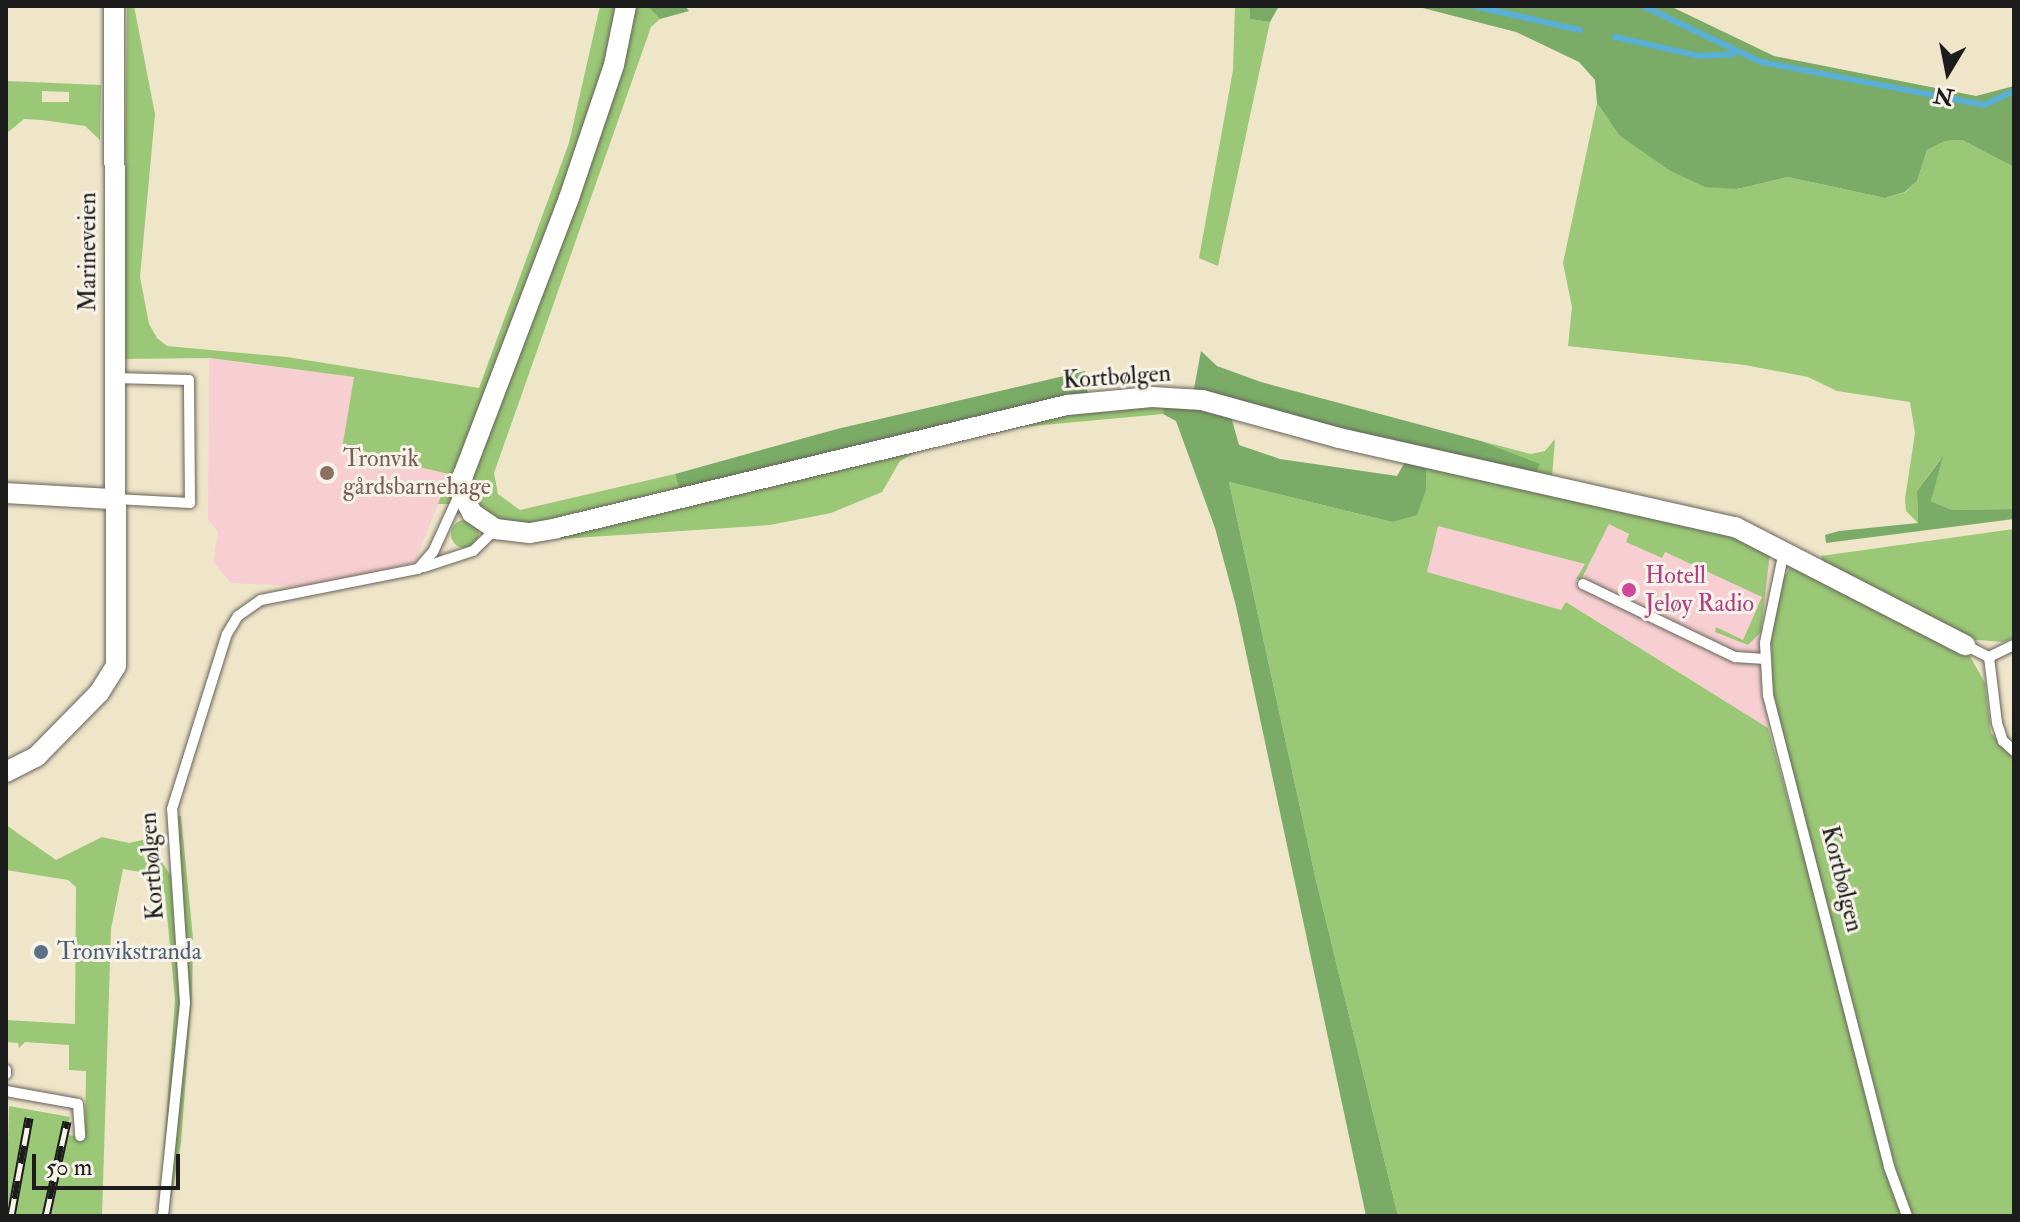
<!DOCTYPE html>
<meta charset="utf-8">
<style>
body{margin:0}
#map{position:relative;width:2020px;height:1222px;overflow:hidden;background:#efe5c9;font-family:"IM FELL Double Pica",serif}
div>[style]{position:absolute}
.built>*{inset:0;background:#f7cfd3}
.green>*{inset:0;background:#9ac876}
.round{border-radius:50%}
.forest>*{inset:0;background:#7bac67}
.stream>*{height:6px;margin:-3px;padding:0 3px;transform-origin:3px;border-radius:3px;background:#59afd6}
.roads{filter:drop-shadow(0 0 2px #666259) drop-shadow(0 0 2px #666259)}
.lane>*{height:10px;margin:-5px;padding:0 5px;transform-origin:5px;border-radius:5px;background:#fff}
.street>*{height:20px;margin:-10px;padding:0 10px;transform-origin:10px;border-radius:10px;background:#fff}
.rail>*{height:9px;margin-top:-4.5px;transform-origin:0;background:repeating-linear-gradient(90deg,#f7f3e8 0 18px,#1c1c1c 0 36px);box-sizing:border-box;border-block:2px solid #1c1c1c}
.dots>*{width:22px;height:22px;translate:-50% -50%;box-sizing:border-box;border:4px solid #f7f3e8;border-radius:50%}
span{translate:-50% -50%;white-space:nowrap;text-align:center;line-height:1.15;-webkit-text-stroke:6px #f7f3e8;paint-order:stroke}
.street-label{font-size:24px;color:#1c1c1c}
.education-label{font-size:24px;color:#785e54}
.left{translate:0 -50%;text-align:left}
.hotel-label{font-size:24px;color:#b23c85}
.service-label{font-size:24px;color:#4e5e75}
.frame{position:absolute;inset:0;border:8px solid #1c1c1c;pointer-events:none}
.north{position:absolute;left:1908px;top:32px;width:80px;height:80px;-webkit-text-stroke:6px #f7f3e8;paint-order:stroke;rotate:190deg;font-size:22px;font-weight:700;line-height:32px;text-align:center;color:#1c1c1c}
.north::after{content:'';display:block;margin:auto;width:28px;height:36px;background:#1c1c1c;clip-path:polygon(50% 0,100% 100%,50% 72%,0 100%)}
.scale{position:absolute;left:32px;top:1154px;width:148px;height:36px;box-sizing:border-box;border:4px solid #1c1c1c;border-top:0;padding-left:10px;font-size:24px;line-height:28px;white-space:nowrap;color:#1c1c1c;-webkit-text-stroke:6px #f7f3e8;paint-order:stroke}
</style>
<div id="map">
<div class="built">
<i style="clip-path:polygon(209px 358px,354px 377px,450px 474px,415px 562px,316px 587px,231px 583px,213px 562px,218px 531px,208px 520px)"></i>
<i style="clip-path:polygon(1426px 463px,1771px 562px,1760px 652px,1768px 728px,1567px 602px,1561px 610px,1427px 572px,1437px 526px)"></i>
</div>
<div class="green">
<i style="clip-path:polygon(127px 6px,134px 6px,155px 114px,140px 277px,149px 324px,157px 338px,167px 346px,287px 357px,479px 388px,569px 143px,600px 6px,620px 6px,606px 70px,449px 504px,438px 504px,449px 474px,342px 449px,354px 377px,210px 358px,123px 359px)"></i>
<i style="clip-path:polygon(633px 6px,647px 6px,660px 19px,651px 27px,494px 473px,498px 494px,520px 510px,675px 474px,679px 489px,512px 528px,481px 512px,469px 488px)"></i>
<i style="clip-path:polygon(1235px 6px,1249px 6px,1250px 19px,1270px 22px,1218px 266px,1199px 258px,1233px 70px)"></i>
<i style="clip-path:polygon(evenodd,6px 81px,101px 85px,100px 140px,85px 126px,42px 120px,24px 119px,6px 134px,6px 81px,42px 91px,69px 92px,69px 102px,42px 102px,42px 91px)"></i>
<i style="clip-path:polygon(1597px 103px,1619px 135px,1737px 189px,1788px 177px,1885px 198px,1906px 192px,1917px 181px,1927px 150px,1945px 141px,1962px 140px,2014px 167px,2014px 509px,1952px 510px,1931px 501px,1941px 458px,1917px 491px,1918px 523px,1906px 511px,1905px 499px,1915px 433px,1910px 402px,1837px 391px,1808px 377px,1745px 365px,1568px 346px,1572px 307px,1563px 263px)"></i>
<i style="clip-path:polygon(1165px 403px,1163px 414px,1022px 427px,918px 451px,900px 461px,882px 492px,831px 513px,770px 525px,560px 539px,560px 532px,1039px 416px)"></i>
<i style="clip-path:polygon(1555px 439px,1552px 478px,1533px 479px,1539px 464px,1481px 441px,1531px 454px,1545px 451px)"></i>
<i style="clip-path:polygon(1426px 463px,1716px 525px,1770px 552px,1761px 632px,1748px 645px,1715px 632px,1716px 627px,1743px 640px,1762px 597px,1665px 552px,1662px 558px,1626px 542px,1629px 534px,1609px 524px,1581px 580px,1576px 579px,1585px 564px,1438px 526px,1427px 572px,1561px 610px,1566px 602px,1768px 728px,1904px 1216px,1398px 1216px,1315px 876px,1229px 482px,1392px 522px)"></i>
<i class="round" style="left:451px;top:520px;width:28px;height:28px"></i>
<i style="clip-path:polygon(2014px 529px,2014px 638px,2003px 642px,1965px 639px,1823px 562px,1821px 556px)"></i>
<i style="clip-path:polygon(1792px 564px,1967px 651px,1985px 683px,1991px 733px,2014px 759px,2014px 1216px,1913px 1216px,1896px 1170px,1773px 696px,1771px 641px,1781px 582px)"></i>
<i style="clip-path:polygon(176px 816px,181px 816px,193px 938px,192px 995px,181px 1143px,168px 1216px,190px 1005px)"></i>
<i style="clip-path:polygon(6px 825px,56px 860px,102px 837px,129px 843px,147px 839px,171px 876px,180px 1008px,159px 1216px,175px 1000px,165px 893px,140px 872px,123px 869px,111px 929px,102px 1216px,49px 1216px,68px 1135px,85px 1137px,86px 1071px,69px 1070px,69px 1045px,25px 1042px,19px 1048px,18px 1043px,6px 1042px,6px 1020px,75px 1024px,76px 887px,68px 880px,6px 870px)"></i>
<i style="clip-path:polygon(9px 1106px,70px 1117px,43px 1216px,13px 1216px,31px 1118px,27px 1117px,6px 1216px)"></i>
</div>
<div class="forest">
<i style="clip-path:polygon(647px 6px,685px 6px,689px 11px,660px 19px)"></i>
<i style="clip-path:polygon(1249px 6px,1279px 6px,1270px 22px,1250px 19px)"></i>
<i style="clip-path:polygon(1415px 6px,1670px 6px,1774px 56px,1976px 96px,2014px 86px,2014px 167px,1962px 140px,1945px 141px,1927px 150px,1917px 181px,1905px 192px,1885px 198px,1788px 177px,1737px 189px,1705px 187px,1669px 170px,1619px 135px,1597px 103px,1595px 80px,1579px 62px,1516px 32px)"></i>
<i style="clip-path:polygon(1201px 351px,1217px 366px,1261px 382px,1481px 441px,1540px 464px,1533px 479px,1193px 394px)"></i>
<i style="clip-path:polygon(1085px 371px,1088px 397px,1020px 408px,679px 489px,675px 474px,837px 429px)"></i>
<i style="clip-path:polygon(1165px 403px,1230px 413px,1239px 445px,1280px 459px,1397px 476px,1406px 460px,1426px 463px,1426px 490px,1417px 515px,1392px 522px,1229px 482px,1315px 876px,1398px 1216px,1366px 1216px,1236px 606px,1215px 528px,1176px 421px,1163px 414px)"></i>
<i style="clip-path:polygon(1943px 456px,1931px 501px,1952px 510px,2014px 509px,2014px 519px,1826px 543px,1825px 535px,1839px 531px,1918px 523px,1917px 491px)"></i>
</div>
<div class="stream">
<i style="left:1474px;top:6px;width:109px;rotate:12.8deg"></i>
<i style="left:1643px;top:6px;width:131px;rotate:25.4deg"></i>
<i style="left:1761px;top:62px;width:227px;rotate:10.9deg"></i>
<i style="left:1984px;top:105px;width:33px;rotate:-25deg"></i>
<i style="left:1615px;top:37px;width:86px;rotate:12.7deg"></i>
<i style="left:1699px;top:56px;width:34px;rotate:-3deg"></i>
</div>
<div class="roads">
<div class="lane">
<i style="left:115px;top:499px;width:75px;rotate:3.1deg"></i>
<i style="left:190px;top:503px;width:123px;rotate:-90.5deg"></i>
<i style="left:189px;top:380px;width:73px;rotate:-178.4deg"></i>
<i style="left:1784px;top:551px;width:94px;rotate:101.7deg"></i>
<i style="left:1765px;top:643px;width:52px;rotate:86.7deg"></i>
<i style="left:1768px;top:695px;width:487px;rotate:75.6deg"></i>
<i style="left:1889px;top:1167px;width:52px;rotate:69.8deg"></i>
<i style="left:424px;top:567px;width:52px;rotate:-18.1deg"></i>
<i style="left:473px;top:551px;width:32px;rotate:-44deg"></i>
<i style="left:1583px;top:584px;width:169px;rotate:25.7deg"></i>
<i style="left:1735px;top:657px;width:30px;rotate:4deg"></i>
<i style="left:1965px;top:645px;width:27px;rotate:27deg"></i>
<i style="left:1989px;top:657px;width:66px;rotate:83.1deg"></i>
<i style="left:1997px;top:723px;width:19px;rotate:72deg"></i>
<i style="left:2003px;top:741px;width:15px;rotate:42deg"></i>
<i style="left:1989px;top:657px;width:28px;rotate:-26deg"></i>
<i style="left:6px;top:1070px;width:4px;rotate:90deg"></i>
<i style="left:6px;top:1091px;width:73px;rotate:10.2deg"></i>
<i style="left:78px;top:1104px;width:32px;rotate:86deg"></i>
<i style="left:163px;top:1216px;width:214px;rotate:-84.1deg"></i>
<i style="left:185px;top:1003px;width:194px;rotate:-93.8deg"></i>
<i style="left:172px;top:809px;width:183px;rotate:-72.6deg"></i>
<i style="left:227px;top:634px;width:21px;rotate:-59deg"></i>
<i style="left:238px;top:616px;width:28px;rotate:-35deg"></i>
<i style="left:261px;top:600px;width:160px;rotate:-11.2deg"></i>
<i style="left:418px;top:569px;width:23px;rotate:-49deg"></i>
<i style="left:433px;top:552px;width:65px;rotate:-65.4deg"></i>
</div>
<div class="street">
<i style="left:626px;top:6px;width:60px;rotate:101.5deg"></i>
<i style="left:614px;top:65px;width:140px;rotate:108.7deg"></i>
<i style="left:569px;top:198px;width:297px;rotate:110.9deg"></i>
<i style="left:463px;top:475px;width:16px;rotate:101deg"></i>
<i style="left:460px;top:491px;width:25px;rotate:61deg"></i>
<i style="left:472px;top:513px;width:29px;rotate:34deg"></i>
<i style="left:496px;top:529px;width:34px;rotate:7deg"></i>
<i style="left:530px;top:533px;width:27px;rotate:-10deg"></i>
<i style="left:557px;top:528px;width:525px;rotate:-13.56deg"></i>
<i style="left:1067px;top:405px;width:85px;rotate:-5.4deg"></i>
<i style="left:1152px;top:397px;width:50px;rotate:3.4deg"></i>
<i style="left:1202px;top:400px;width:142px;rotate:15.5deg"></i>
<i style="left:1339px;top:438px;width:406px;rotate:12.7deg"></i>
<i style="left:1735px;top:527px;width:259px;rotate:27.2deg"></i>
<i style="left:6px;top:493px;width:109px;rotate:3.2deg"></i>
<i style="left:6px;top:772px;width:34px;rotate:-27deg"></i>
<i style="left:36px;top:757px;width:90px;rotate:-45.5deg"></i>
<i style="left:99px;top:693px;width:32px;rotate:-58deg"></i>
<i style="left:116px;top:666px;width:660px;rotate:-90.17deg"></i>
</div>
</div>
<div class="rail">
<i style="left:11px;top:1216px;width:100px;rotate:-79.6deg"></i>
<i style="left:46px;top:1216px;width:97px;rotate:-77.5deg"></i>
</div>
<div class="dots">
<i style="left:327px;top:473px;background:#8d6e63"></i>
<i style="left:1629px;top:590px;background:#d1479c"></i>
<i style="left:41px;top:952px;background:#5c6f8a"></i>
</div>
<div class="street-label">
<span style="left:88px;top:252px;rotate:-90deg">Marineveien</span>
<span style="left:1117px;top:377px;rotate:-4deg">Kortbølgen</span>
<span style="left:152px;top:866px;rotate:-94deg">Kortbølgen</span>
<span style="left:1842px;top:879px;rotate:76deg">Kortbølgen</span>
</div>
<div class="education-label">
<span class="left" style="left:343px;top:473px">Tronvik<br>gårdsbarnehage</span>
</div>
<div class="hotel-label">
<span class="left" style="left:1645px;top:590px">Hotell<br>Jeløy Radio</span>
</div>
<div class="service-label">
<span class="left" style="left:57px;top:952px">Tronvikstranda</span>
</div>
<div class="frame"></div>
<div class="north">N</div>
<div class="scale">50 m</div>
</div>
